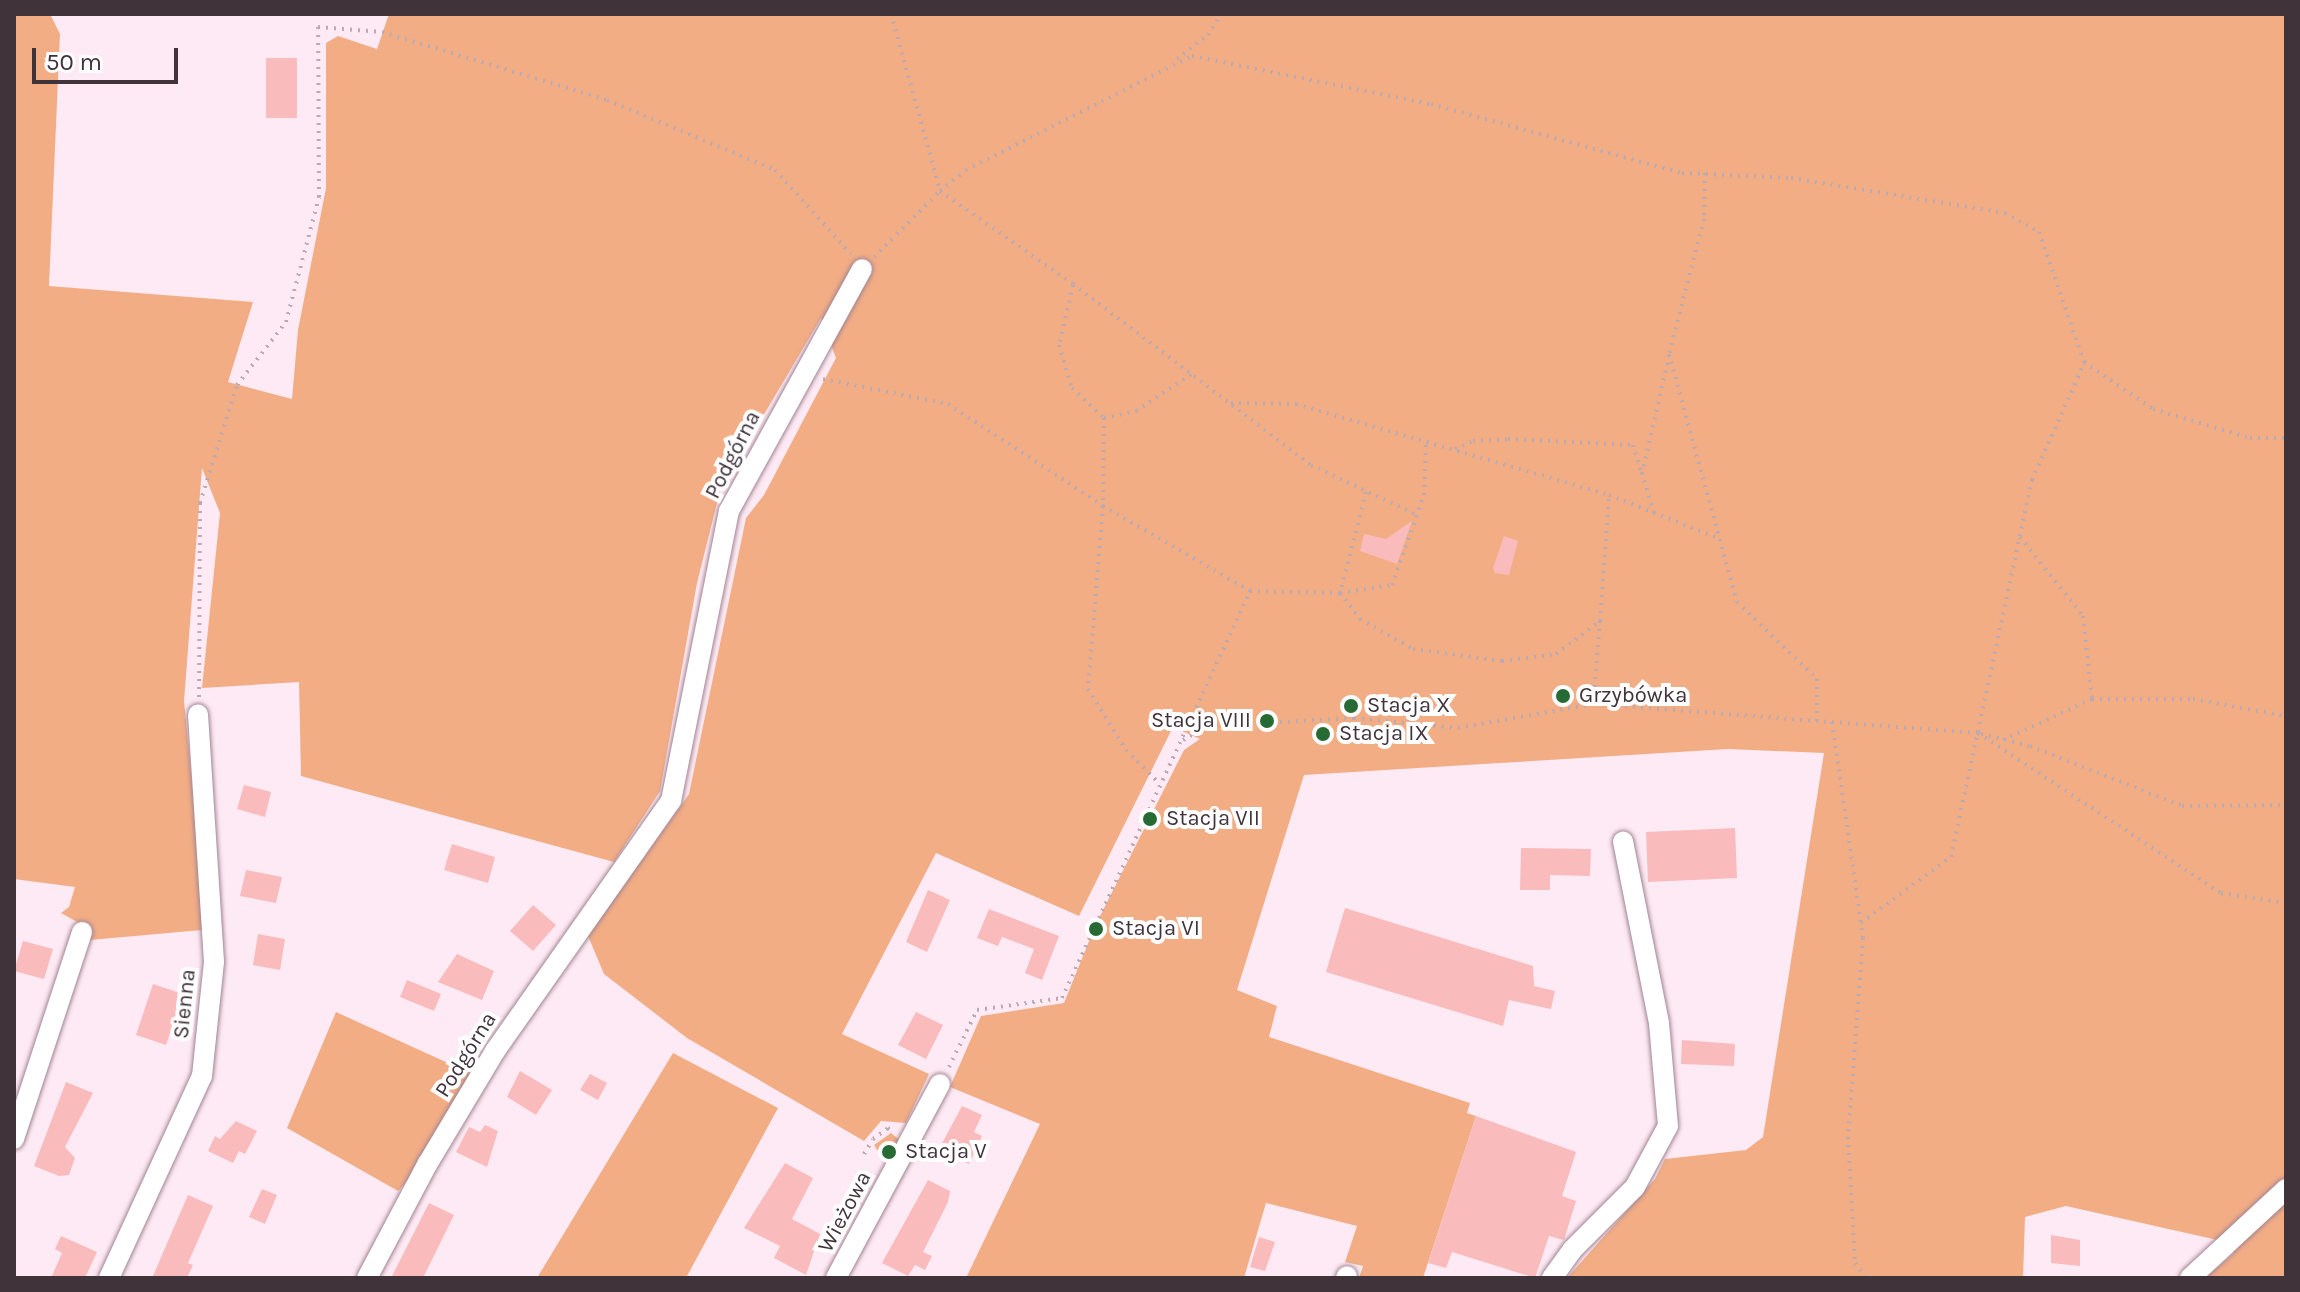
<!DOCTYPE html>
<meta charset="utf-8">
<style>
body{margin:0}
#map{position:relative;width:2300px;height:1292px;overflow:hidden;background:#feeaf4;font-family:Karla,sans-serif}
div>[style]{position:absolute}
.green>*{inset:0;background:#f2ad85}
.building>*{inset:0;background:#f9bbbb}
.path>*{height:4px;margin-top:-2px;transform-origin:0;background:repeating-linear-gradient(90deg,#bcaab3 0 2px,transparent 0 8px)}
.roads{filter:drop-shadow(0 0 2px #a18493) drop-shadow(0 0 2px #a18493)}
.minor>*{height:20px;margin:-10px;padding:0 10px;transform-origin:10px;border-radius:10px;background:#fff}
.dots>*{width:22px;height:22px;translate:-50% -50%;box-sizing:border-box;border:4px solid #fefefe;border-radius:50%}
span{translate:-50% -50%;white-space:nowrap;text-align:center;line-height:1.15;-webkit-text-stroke:8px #fefefe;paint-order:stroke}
.street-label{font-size:22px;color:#40333a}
.poi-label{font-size:22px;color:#40333a}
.left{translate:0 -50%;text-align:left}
.right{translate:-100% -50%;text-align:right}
.frame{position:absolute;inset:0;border:16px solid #40333a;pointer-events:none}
.scale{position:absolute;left:32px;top:48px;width:146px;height:36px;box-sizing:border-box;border:4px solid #40333a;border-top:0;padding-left:10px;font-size:24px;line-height:28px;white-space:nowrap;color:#40333a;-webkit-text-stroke:6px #fefefe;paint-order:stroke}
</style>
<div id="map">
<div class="green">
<i style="clip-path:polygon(14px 14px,50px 14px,60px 34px,49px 286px,253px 302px,228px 382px,292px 399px,298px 330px,326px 188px,326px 43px,338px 36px,377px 49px,389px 14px,2286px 14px,2286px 1278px,2205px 1278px,2234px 1253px,2222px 1241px,2066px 1206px,2025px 1217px,2023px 1278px,1567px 1278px,1655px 1179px,1665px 1159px,1746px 1150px,1763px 1137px,1824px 753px,1728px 749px,1304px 775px,1237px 990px,1277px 1006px,1269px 1037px,1470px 1103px,1467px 1113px,1476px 1116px,1423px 1278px,1359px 1278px,1363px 1266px,1345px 1262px,1357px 1226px,1266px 1203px,1244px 1278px,966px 1278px,1040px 1124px,950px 1087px,981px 1016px,1064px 1003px,1096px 924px,1184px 750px,1200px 739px,1173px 727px,1079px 916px,936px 853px,842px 1034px,929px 1074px,906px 1123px,881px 1121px,864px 1141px,687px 1038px,604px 974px,588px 936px,689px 794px,746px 518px,764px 495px,836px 358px,821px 318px,721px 487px,697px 583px,660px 791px,614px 862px,301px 776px,299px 682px,202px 688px,220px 513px,202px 468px,184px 701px,202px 885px,213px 929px,90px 940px,79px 923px,61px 913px,69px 907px,75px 887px,14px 879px)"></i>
<i style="clip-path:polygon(336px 1012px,472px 1074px,419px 1168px,398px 1191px,287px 1128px)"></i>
<i style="clip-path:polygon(673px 1053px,778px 1108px,686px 1278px,537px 1278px)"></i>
<i style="clip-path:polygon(891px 1133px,903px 1143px,889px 1168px,874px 1145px)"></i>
</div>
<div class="building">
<i style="clip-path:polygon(266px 58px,297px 58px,297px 118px,266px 118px)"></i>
<i style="clip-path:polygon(1412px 521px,1397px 564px,1360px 551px,1364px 534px,1386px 539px)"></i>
<i style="clip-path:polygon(1504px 536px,1518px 541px,1509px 575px,1495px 573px,1493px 568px)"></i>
<i style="clip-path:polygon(244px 785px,271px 792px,265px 817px,237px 809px)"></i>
<i style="clip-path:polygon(1735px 828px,1737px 878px,1648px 882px,1646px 832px)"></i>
<i style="clip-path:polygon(452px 844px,495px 857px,488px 883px,444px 870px)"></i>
<i style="clip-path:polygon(1521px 848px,1591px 849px,1590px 876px,1550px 875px,1550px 890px,1520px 890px)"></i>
<i style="clip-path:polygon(246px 870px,282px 877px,276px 903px,240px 896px)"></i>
<i style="clip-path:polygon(928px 890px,950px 900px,927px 952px,906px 942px)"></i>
<i style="clip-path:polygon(533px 905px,556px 925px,533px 951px,510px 931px)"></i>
<i style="clip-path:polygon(1345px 908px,1533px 966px,1534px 986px,1555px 991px,1551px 1009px,1509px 1000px,1503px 1026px,1326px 972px)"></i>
<i style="clip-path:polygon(989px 909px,1059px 936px,1042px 980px,1025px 973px,1034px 949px,1002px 937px,998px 946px,977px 938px)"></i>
<i style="clip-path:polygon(258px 934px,285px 939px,280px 970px,253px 965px)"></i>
<i style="clip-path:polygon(23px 941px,53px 949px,44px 979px,14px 971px)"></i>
<i style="clip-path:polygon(457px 954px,494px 971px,482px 1000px,438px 982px)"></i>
<i style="clip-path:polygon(407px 980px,441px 994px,434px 1011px,400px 997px)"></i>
<i style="clip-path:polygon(153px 984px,183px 994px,166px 1045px,136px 1035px)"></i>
<i style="clip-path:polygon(916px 1012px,943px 1025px,926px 1059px,898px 1045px)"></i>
<i style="clip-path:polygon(1682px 1040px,1735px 1044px,1734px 1066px,1681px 1064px)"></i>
<i style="clip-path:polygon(520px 1071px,552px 1090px,536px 1115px,507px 1097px)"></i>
<i style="clip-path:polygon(590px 1074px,607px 1083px,598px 1100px,580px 1090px)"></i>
<i style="clip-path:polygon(66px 1082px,93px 1093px,65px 1147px,75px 1158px,69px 1175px,59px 1176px,34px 1166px)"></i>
<i style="clip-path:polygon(962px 1106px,982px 1115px,974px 1132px,982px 1136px,969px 1164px,958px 1159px,951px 1163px,949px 1155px,939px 1149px)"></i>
<i style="clip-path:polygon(1476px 1116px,1576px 1152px,1562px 1196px,1576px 1201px,1564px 1240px,1549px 1236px,1535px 1278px,1452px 1252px,1446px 1268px,1428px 1263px)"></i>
<i style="clip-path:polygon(236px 1121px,257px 1131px,245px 1154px,239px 1151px,233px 1163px,208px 1151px,215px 1136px,220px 1139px)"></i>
<i style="clip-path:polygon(485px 1125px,498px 1131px,487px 1167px,456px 1152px,469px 1127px,480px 1132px)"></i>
<i style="clip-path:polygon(785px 1163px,813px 1178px,792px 1219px,820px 1234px,806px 1275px,774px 1258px,780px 1246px,744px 1228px)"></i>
<i style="clip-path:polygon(928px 1180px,950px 1191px,948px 1202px,923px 1252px,932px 1256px,925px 1270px,915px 1265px,908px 1276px,882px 1263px)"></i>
<i style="clip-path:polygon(262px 1189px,277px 1195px,265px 1224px,249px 1217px)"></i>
<i style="clip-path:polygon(188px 1195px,213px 1206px,188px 1263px,193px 1265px,187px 1278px,152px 1278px)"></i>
<i style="clip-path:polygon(429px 1203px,454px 1215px,423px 1278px,391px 1278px)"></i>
<i style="clip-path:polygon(2051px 1235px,2080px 1240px,2080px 1266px,2051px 1263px)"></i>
<i style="clip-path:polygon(61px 1236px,97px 1252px,85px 1278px,51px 1278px,62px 1253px,55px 1249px)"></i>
<i style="clip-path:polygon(1259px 1237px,1275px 1242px,1265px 1271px,1250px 1267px)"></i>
</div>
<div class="path">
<i style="left:891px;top:14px;width:184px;rotate:74.5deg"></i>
<i style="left:940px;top:191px;width:33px;rotate:-39deg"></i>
<i style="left:966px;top:170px;width:253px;rotate:-26.8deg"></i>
<i style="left:1192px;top:56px;width:244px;rotate:11.4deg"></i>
<i style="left:1431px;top:104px;width:260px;rotate:15.4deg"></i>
<i style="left:1682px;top:173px;width:109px;rotate:2.6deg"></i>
<i style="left:1791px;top:178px;width:217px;rotate:9.3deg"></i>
<i style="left:2005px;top:213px;width:39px;rotate:29deg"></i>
<i style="left:2039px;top:232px;width:138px;rotate:70.9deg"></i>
<i style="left:2084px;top:362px;width:83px;rotate:34.3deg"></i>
<i style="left:2153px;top:409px;width:101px;rotate:16.6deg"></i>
<i style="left:2250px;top:438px;width:36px"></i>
<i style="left:1177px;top:59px;width:39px;rotate:-38deg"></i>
<i style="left:1208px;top:35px;width:25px;rotate:-58deg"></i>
<i style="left:1705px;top:173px;width:46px;rotate:91.2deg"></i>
<i style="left:1704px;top:219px;width:139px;rotate:104.5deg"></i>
<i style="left:1669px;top:354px;width:257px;rotate:74.7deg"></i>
<i style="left:1737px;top:602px;width:111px;rotate:43.9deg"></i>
<i style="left:1817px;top:679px;width:42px;rotate:90deg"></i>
<i style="left:874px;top:257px;width:93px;rotate:-45deg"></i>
<i style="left:940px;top:191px;width:162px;rotate:35deg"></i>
<i style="left:1073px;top:284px;width:299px;rotate:37.3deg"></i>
<i style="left:1311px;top:465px;width:117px;rotate:25.3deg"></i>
<i style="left:1073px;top:285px;width:62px;rotate:103.1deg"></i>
<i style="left:1059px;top:345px;width:45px;rotate:73.2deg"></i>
<i style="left:1072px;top:388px;width:44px;rotate:43.2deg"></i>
<i style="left:1104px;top:418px;width:88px;rotate:90.7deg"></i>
<i style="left:1103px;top:506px;width:184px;rotate:94.7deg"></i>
<i style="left:1088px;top:689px;width:72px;rotate:58.1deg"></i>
<i style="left:1126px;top:750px;width:47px;rotate:45deg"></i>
<i style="left:823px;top:379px;width:127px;rotate:11.3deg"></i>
<i style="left:948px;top:404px;width:186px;rotate:33.3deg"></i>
<i style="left:1103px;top:506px;width:170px;rotate:30deg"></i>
<i style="left:1231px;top:403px;width:65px;rotate:0.9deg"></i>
<i style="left:1296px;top:404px;width:326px;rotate:16.2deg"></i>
<i style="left:1609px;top:495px;width:117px;rotate:21.5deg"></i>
<i style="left:1104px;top:418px;width:33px;rotate:-12deg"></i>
<i style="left:1136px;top:411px;width:67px;rotate:-33.5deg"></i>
<i style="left:1455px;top:449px;width:20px;rotate:-24deg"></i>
<i style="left:1473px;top:441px;width:35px;rotate:-3deg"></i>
<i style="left:1508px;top:439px;width:125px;rotate:2.7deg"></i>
<i style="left:1633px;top:445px;width:30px;rotate:73deg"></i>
<i style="left:1366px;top:492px;width:104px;rotate:104.4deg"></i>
<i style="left:1340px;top:593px;width:33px;rotate:52deg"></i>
<i style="left:1360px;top:619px;width:61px;rotate:29.5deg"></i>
<i style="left:1413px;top:649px;width:90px;rotate:7.7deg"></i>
<i style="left:1502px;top:661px;width:54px;rotate:-7.4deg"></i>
<i style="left:1556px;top:654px;width:55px;rotate:-36.9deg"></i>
<i style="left:1600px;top:621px;width:126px;rotate:-85.9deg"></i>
<i style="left:1654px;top:513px;width:41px;rotate:-107.1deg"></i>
<i style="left:1642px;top:474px;width:121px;rotate:-77.1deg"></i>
<i style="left:2020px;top:537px;width:101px;rotate:51.4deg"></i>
<i style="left:2083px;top:616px;width:83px;rotate:83.8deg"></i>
<i style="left:1600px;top:621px;width:83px;rotate:94.8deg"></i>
<i style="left:1593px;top:704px;width:386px;rotate:4.3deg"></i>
<i style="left:1978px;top:733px;width:291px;rotate:33.4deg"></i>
<i style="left:2221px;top:893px;width:66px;rotate:8.7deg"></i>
<i style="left:199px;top:697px;width:194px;rotate:-89.7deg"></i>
<i style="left:200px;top:503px;width:124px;rotate:-72.6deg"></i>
<i style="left:237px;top:385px;width:80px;rotate:-52.1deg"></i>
<i style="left:286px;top:322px;width:129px;rotate:-75.2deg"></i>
<i style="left:319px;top:197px;width:170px;rotate:-90.3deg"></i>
<i style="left:318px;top:27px;width:64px;rotate:4.5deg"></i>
<i style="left:382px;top:32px;width:235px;rotate:16.8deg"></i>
<i style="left:607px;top:100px;width:182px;rotate:22.6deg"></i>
<i style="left:775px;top:170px;width:113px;rotate:47.9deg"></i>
<i style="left:1832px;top:722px;width:218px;rotate:81.8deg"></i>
<i style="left:1863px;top:938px;width:200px;rotate:94.3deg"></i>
<i style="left:1848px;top:1137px;width:126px;rotate:86.8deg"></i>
<i style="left:1855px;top:1263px;width:19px;rotate:54deg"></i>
<i style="left:1981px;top:734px;width:50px;rotate:13.8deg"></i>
<i style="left:2030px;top:746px;width:163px;rotate:21.5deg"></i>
<i style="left:2182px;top:806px;width:104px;rotate:-0.6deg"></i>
<i style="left:1183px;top:740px;width:29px;rotate:-29deg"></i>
<i style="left:1208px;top:726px;width:146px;rotate:-3.1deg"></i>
<i style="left:1354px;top:718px;width:104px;rotate:5.5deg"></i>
<i style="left:1458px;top:728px;width:137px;rotate:-10.1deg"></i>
<i style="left:2003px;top:740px;width:98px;rotate:-24.7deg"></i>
<i style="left:2092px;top:699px;width:101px"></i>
<i style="left:2193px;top:699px;width:95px;rotate:10.4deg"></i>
<i style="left:1861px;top:923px;width:112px;rotate:-36.3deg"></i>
<i style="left:1951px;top:857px;width:386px;rotate:-77.9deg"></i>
<i style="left:2032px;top:480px;width:128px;rotate:-66deg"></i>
<i style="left:949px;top:1067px;width:64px;rotate:-63.8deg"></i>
<i style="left:977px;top:1010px;width:86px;rotate:-8deg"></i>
<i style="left:1062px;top:998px;width:448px;rotate:-65.2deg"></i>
<i style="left:1250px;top:591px;width:90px;rotate:1.3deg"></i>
<i style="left:1340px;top:593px;width:53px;rotate:-8.7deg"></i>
<i style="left:1392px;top:585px;width:96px;rotate:-70.4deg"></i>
<i style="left:1424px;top:495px;width:52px;rotate:-87.8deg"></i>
<i style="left:864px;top:1154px;width:17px;rotate:-59deg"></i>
<i style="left:873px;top:1139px;width:19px;rotate:-36deg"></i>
<i style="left:888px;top:1128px;width:7px;rotate:27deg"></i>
</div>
<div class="roads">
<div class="minor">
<i style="left:14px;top:1139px;width:218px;rotate:-71.8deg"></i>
<i style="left:109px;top:1278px;width:222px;rotate:-65.3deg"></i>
<i style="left:202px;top:1076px;width:115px;rotate:-84deg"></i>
<i style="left:214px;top:962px;width:248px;rotate:-93.7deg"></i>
<i style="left:367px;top:1278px;width:130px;rotate:-62.1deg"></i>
<i style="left:428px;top:1163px;width:131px;rotate:-59.1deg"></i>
<i style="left:495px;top:1051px;width:306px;rotate:-54.9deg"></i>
<i style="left:671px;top:801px;width:296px;rotate:-78.7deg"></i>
<i style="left:729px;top:511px;width:276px;rotate:-61.2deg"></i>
<i style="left:836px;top:1278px;width:220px;rotate:-61.8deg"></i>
<i style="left:1346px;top:1278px;width:2px;rotate:-63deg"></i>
<i style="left:1552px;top:1278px;width:34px;rotate:-54deg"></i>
<i style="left:1572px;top:1250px;width:89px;rotate:-45deg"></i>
<i style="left:1635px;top:1187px;width:69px;rotate:-61.6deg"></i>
<i style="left:1668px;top:1126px;width:103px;rotate:-95deg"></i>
<i style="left:1659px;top:1023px;width:185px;rotate:-101.2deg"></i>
<i style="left:2190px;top:1278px;width:131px;rotate:-42.8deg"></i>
</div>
</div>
<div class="dots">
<i style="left:1563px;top:696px;background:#286a34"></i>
<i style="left:1351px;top:706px;background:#286a34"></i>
<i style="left:1267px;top:721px;background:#286a34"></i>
<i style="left:1323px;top:734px;background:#286a34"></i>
<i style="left:1150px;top:819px;background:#286a34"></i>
<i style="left:1096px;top:929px;background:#286a34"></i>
<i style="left:889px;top:1152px;background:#286a34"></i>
</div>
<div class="street-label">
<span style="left:733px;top:455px;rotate:-63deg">Podgórna</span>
<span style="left:185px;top:1004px;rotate:-84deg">Sienna</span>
<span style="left:466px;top:1055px;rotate:-58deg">Podgórna</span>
<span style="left:845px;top:1212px;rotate:-62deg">Wieżowa</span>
</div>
<div class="poi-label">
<span class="left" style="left:1579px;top:696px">Grzybówka</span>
<span class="left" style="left:1367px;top:706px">Stacja X</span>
<span class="right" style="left:1251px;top:721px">Stacja VIII</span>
<span class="left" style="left:1339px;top:734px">Stacja IX</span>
<span class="left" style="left:1166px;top:819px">Stacja VII</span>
<span class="left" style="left:1112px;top:929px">Stacja VI</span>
<span class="left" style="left:905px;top:1152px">Stacja V</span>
</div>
<div class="frame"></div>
<div class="scale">50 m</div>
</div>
